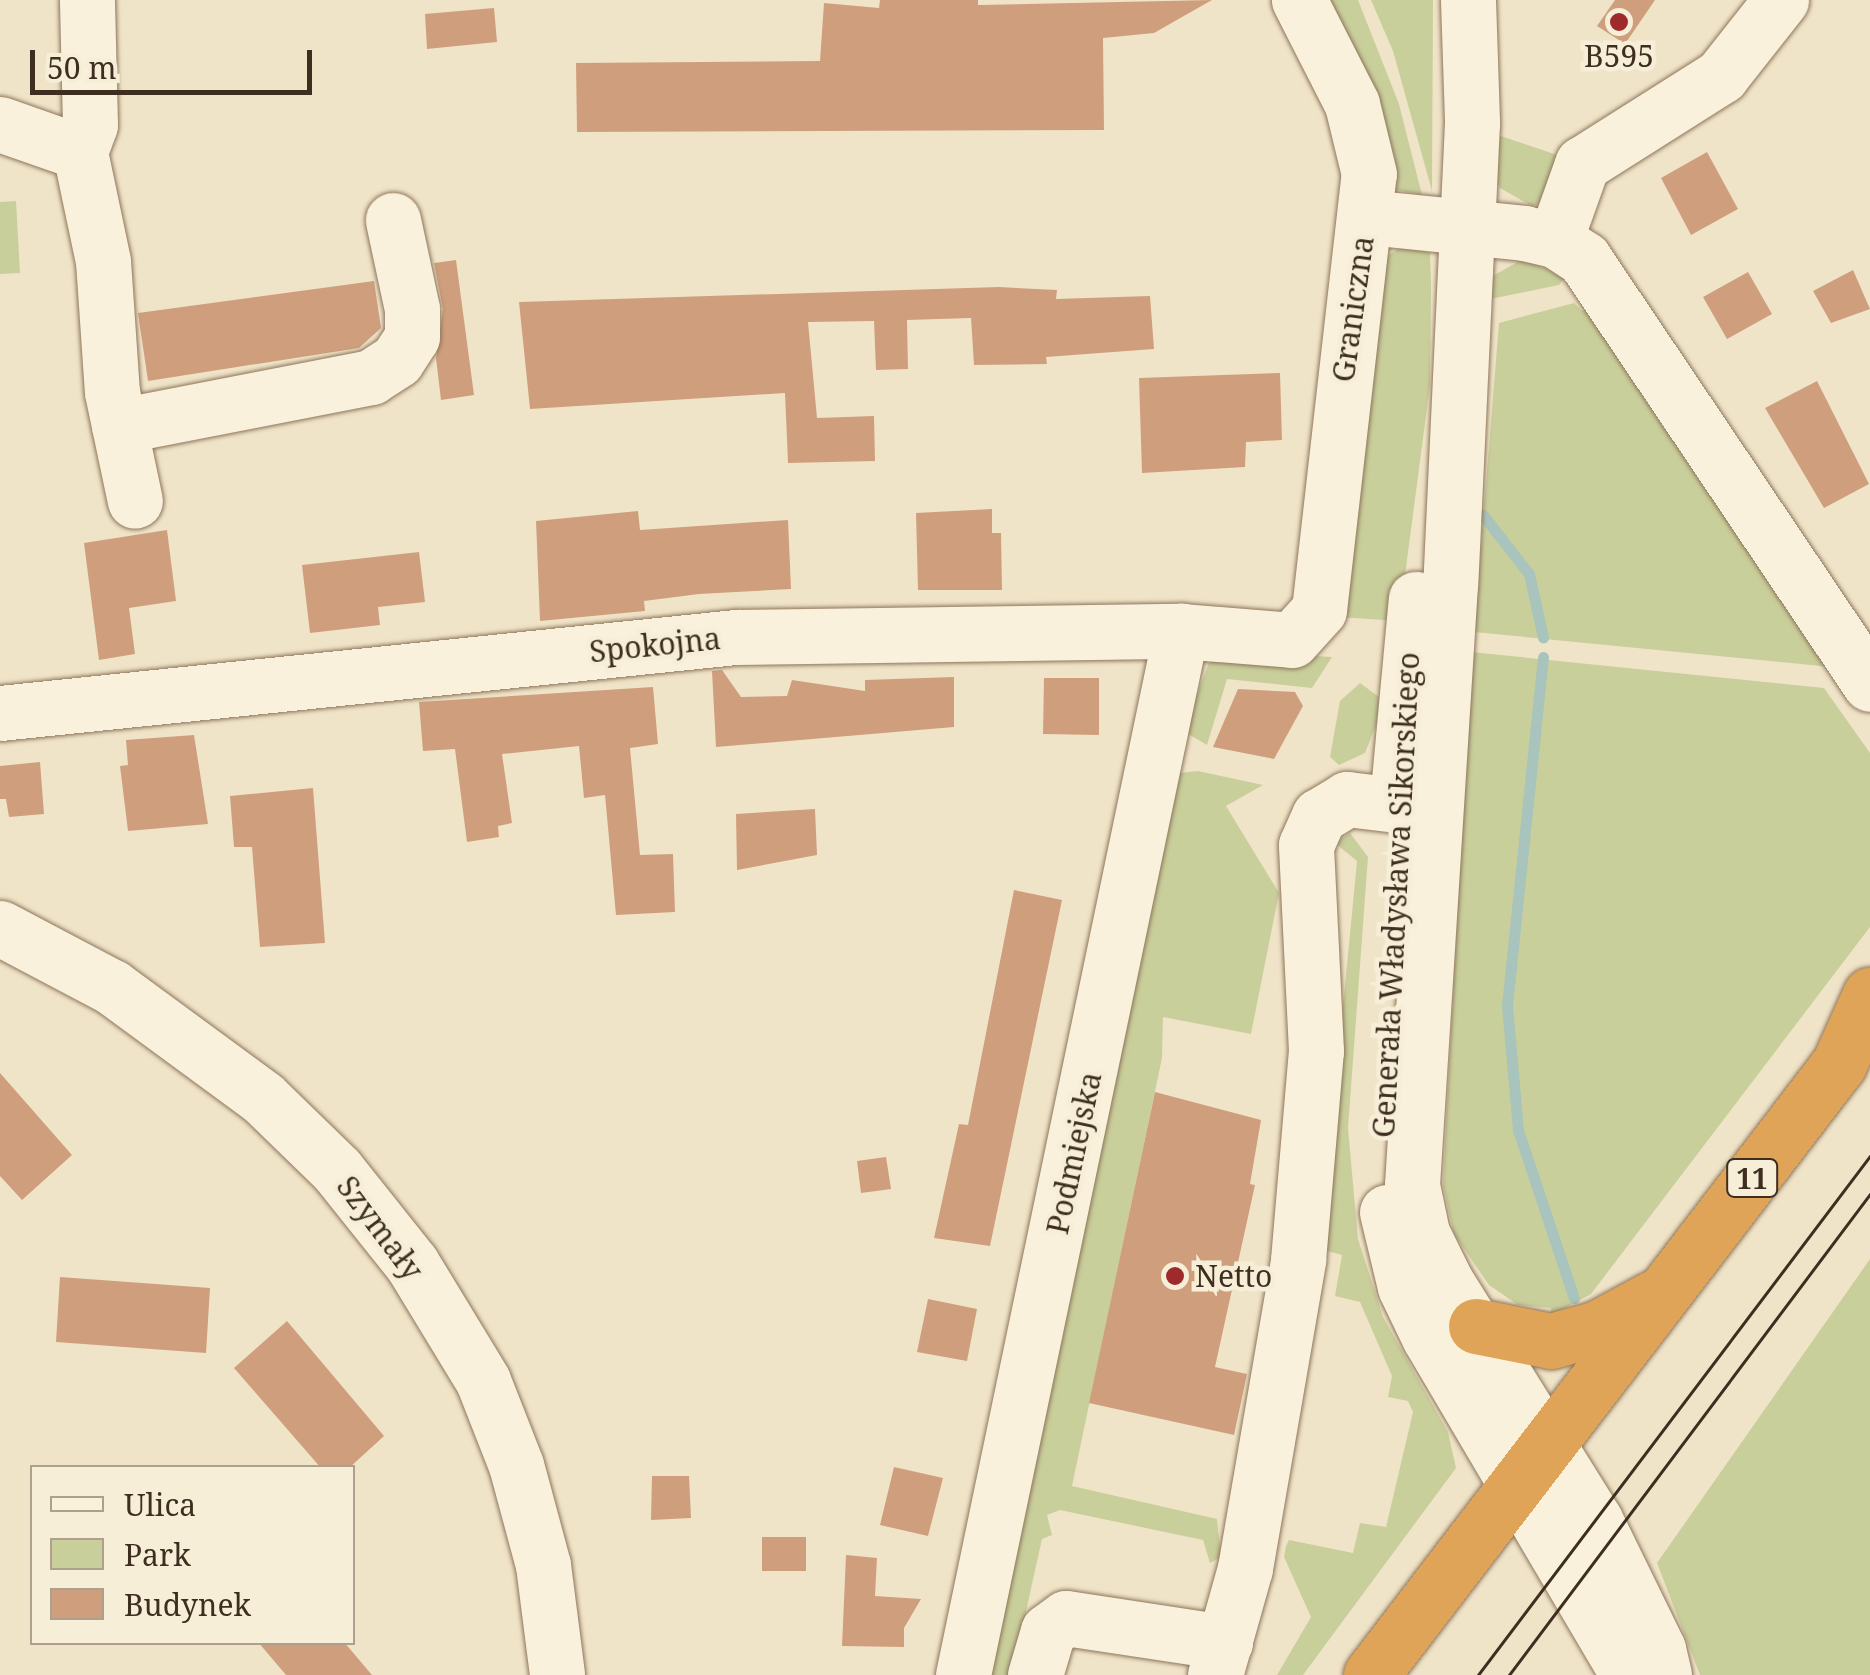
<!DOCTYPE html>
<meta charset="utf-8">
<style>
body{margin:0}
#map{position:relative;width:1870px;height:1675px;overflow:hidden;background:#f0e4c8;font-family:"Noto Serif",serif}
div>[style]{position:absolute}
.green>*{inset:0;background:#c9cf9b}
.stream>*{height:11px;margin:-5.5px;padding:0 5.5px;transform-origin:5.5px;border-radius:5.5px;background:#a9c4bc}
.building>*{inset:0;background:#cf9f7d}
.roads{filter:drop-shadow(0 0 2px #8d765c) drop-shadow(0 0 2px #8d765c)}
.minor>*{height:55px;margin:-27.5px;padding:0 27.5px;transform-origin:27.5px;border-radius:27.5px;background:#faf1dc}
.highway>*{height:55px;margin:-27.5px;padding:0 27.5px;transform-origin:27.5px;border-radius:27.5px;background:#e0a458}
.tram>*{height:2.5px;margin:-1.25px;padding:0 1.25px;transform-origin:1.25px;border-radius:1.25px;background:#3d2e20}
.dots>*{width:28px;height:28px;translate:-50% -50%;box-sizing:border-box;border:5px solid #f7eed8;border-radius:50%}
span{translate:-50% -50%;white-space:nowrap;text-align:center;line-height:1.15;-webkit-text-stroke:9px #f7eed8;paint-order:stroke}
.shield-label span{padding:2px 8px;background:#f7eed8;border:2px solid;border-radius:8px;-webkit-text-stroke-width:0}
.shield-label{font-size:28px;color:#3d2e20;font-weight:700}
.poi-label{font-size:30px;color:#3d2e20}
.left{translate:0 -50%;text-align:left}
.street-label{font-size:30px;color:#3d2e20}
.legend{position:absolute;left:30px;top:1465px;width:325px;height:180px;box-sizing:border-box;background:#f7eed8;border:2px solid #ada18e;margin:0;padding:12px 18px;list-style:none;font-size:30px;color:#3d2e20}
.legend li{display:flex;align-items:center;gap:20px;height:50px}
.legend b{width:50px;border:2px solid #ada18e}
.scale{position:absolute;left:30px;top:50px;width:282px;height:45px;box-sizing:border-box;border:5px solid #3d2e20;border-top:0;padding-left:12px;font-size:30px;line-height:35px;white-space:nowrap;color:#3d2e20;-webkit-text-stroke:8px #f7eed8;paint-order:stroke}
</style>
<div id="map">
<div class="green">
<i style="clip-path:polygon(1315px 0,1358px 0,1399px 104px,1422px 195px,1393px 189px)"></i>
<i style="clip-path:polygon(1371px 0,1433px 0,1432px 191px,1393px 51px)"></i>
<i style="clip-path:polygon(1492px 133px,1560px 156px,1546px 201px,1532px 206px,1500px 188px,1492px 174px)"></i>
<i style="clip-path:polygon(16px 201px,20px 273px,0 274px,0 202px)"></i>
<i style="clip-path:polygon(1403px 246px,1430px 253px,1431px 286px,1430px 385px,1399px 621px,1338px 617px,1382px 259px)"></i>
<i style="clip-path:polygon(1523px 259px,1565px 277px,1559px 285px,1481px 301px,1489px 278px)"></i>
<i style="clip-path:polygon(1574px 303px,1582px 311px,1593px 304px,1831px 667px,1474px 632px,1499px 323px)"></i>
<i style="clip-path:polygon(1234px 652px,1332px 657px,1312px 688px,1227px 679px,1207px 745px,1183px 731px,1209px 663px)"></i>
<i style="clip-path:polygon(1471px 652px,1824px 688px,1870px 753px,1870px 927px,1591px 1294px,1552px 1315px,1551px 1308px,1518px 1305px,1489px 1285px,1454px 1234px,1443px 1185px)"></i>
<i style="clip-path:polygon(1360px 683px,1379px 697px,1379px 718px,1365px 753px,1339px 765px,1330px 757px,1340px 701px)"></i>
<i style="clip-path:polygon(1198px 771px,1263px 785px,1226px 806px,1279px 893px,1251px 1034px,1163px 1017px,1162px 1058px,1072px 1486px,1217px 1519px,1221px 1557px,1210px 1563px,1203px 1540px,1060px 1510px,1047px 1515px,1052px 1535px,1042px 1539px,1012px 1675px,981px 1675px,1171px 774px)"></i>
<i style="clip-path:polygon(1350px 833px,1368px 857px,1348px 1128px,1358px 1239px,1383px 1317px,1448px 1432px,1456px 1468px,1303px 1675px,1277px 1675px,1311px 1617px,1284px 1557px,1286px 1546px,1289px 1540px,1353px 1553px,1360px 1523px,1386px 1527px,1413px 1412px,1408px 1401px,1388px 1397px,1392px 1376px,1360px 1302px,1335px 1296px,1342px 1255px,1316px 1248px,1335px 1162px,1331px 1131px,1357px 861px,1335px 843px)"></i>
<i style="clip-path:polygon(1870px 1259px,1870px 1675px,1700px 1675px,1657px 1563px)"></i>
</div>
<div class="stream">
<i style="left:1483px;top:515px;width:75px;rotate:52.1deg"></i>
<i style="left:1529px;top:574px;width:65px;rotate:77.5deg"></i>
<i style="left:1543px;top:657px;width:351px;rotate:95.9deg"></i>
<i style="left:1507px;top:1006px;width:124px;rotate:84.9deg"></i>
<i style="left:1518px;top:1130px;width:177px;rotate:71.6deg"></i>
</div>
<div class="building">
<i style="clip-path:polygon(880px 0,978px 0,978px 5px,1212px 0,1154px 33px,1103px 38px,1104px 130px,577px 132px,576px 63px,820px 61px,824px 3px,879px 8px)"></i>
<i style="clip-path:polygon(1615px 0,1655px 0,1625px 44px,1597px 26px)"></i>
<i style="clip-path:polygon(494px 8px,497px 42px,427px 49px,425px 14px)"></i>
<i style="clip-path:polygon(1707px 152px,1738px 209px,1691px 235px,1661px 178px)"></i>
<i style="clip-path:polygon(456px 260px,474px 395px,441px 400px,436px 358px,443px 309px,434px 263px)"></i>
<i style="clip-path:polygon(1853px 270px,1870px 309px,1831px 323px,1813px 291px)"></i>
<i style="clip-path:polygon(1748px 272px,1772px 314px,1727px 339px,1703px 297px)"></i>
<i style="clip-path:polygon(374px 281px,381px 328px,359px 348px,148px 381px,138px 313px)"></i>
<i style="clip-path:polygon(999px 287px,1057px 290px,1056px 299px,1150px 296px,1154px 349px,1046px 357px,1047px 364px,974px 365px,971px 318px,907px 320px,908px 369px,876px 370px,874px 321px,808px 322px,817px 418px,874px 416px,875px 461px,788px 463px,785px 393px,530px 409px,519px 302px)"></i>
<i style="clip-path:polygon(1280px 373px,1282px 440px,1246px 442px,1245px 467px,1142px 473px,1139px 378px)"></i>
<i style="clip-path:polygon(1817px 381px,1869px 484px,1824px 508px,1765px 408px)"></i>
<i style="clip-path:polygon(992px 509px,992px 533px,1001px 533px,1002px 590px,918px 590px,916px 513px)"></i>
<i style="clip-path:polygon(638px 511px,640px 530px,788px 520px,791px 589px,699px 594px,644px 601px,645px 611px,540px 621px,536px 521px)"></i>
<i style="clip-path:polygon(167px 530px,176px 601px,129px 608px,135px 654px,99px 660px,84px 543px)"></i>
<i style="clip-path:polygon(419px 552px,425px 602px,378px 607px,380px 625px,310px 633px,302px 565px)"></i>
<i style="clip-path:polygon(722px 670px,741px 697px,787px 696px,792px 680px,865px 691px,865px 680px,954px 677px,954px 727px,716px 747px,712px 671px)"></i>
<i style="clip-path:polygon(1044px 678px,1099px 678px,1099px 735px,1043px 734px)"></i>
<i style="clip-path:polygon(653px 687px,658px 744px,630px 748px,640px 855px,673px 854px,675px 912px,616px 915px,605px 795px,584px 798px,579px 746px,502px 754px,512px 823px,498px 826px,499px 837px,467px 842px,455px 749px,423px 751px,419px 702px)"></i>
<i style="clip-path:polygon(1238px 689px,1295px 692px,1303px 706px,1274px 759px,1213px 747px)"></i>
<i style="clip-path:polygon(194px 735px,208px 824px,128px 831px,120px 766px,128px 765px,126px 740px)"></i>
<i style="clip-path:polygon(40px 762px,44px 814px,9px 817px,6px 799px,0 799px,0 766px)"></i>
<i style="clip-path:polygon(313px 788px,325px 943px,260px 947px,252px 847px,234px 847px,230px 796px)"></i>
<i style="clip-path:polygon(815px 809px,817px 855px,737px 870px,736px 814px)"></i>
<i style="clip-path:polygon(1014px 890px,1062px 900px,990px 1246px,934px 1238px,959px 1124px,968px 1125px)"></i>
<i style="clip-path:polygon(0 1073px,72px 1155px,22px 1200px,0 1176px)"></i>
<i style="clip-path:polygon(1155px 1092px,1261px 1120px,1250px 1184px,1255px 1185px,1215px 1367px,1247px 1374px,1234px 1435px,1089px 1403px)"></i>
<i style="clip-path:polygon(886px 1157px,891px 1189px,861px 1193px,857px 1161px)"></i>
<i style="clip-path:polygon(60px 1277px,210px 1288px,206px 1353px,56px 1342px)"></i>
<i style="clip-path:polygon(928px 1299px,977px 1309px,967px 1361px,917px 1352px)"></i>
<i style="clip-path:polygon(287px 1321px,384px 1436px,349px 1468px,321px 1468px,234px 1368px)"></i>
<i style="clip-path:polygon(894px 1467px,943px 1478px,928px 1536px,880px 1525px)"></i>
<i style="clip-path:polygon(652px 1476px,689px 1476px,691px 1518px,651px 1520px)"></i>
<i style="clip-path:polygon(762px 1537px,806px 1537px,806px 1571px,762px 1571px)"></i>
<i style="clip-path:polygon(846px 1555px,877px 1558px,875px 1596px,921px 1599px,904px 1628px,904px 1647px,842px 1646px)"></i>
<i style="clip-path:polygon(258px 1642px,344px 1642px,372px 1675px,286px 1675px)"></i>
</div>
<div class="roads">
<div class="minor">
<i style="left:1468px;top:0;width:123px;rotate:88.1deg"></i>
<i style="left:1472px;top:123px;width:462px;rotate:92.7deg"></i>
<i style="left:1450px;top:584px;width:602px;rotate:93.62deg"></i>
<i style="left:1412px;top:1185px;width:49px;rotate:78.2deg"></i>
<i style="left:1422px;top:1233px;width:55px;rotate:63.9deg"></i>
<i style="left:1446px;top:1282px;width:281px;rotate:58deg"></i>
<i style="left:1595px;top:1520px;width:144px;rotate:64deg"></i>
<i style="left:1658px;top:1649px;width:27px;rotate:77deg"></i>
<i style="left:0;top:124px;width:85px;rotate:19.3deg"></i>
<i style="left:80px;top:152px;width:29px;rotate:-70deg"></i>
<i style="left:90px;top:125px;width:125px;rotate:-91.4deg"></i>
<i style="left:80px;top:152px;width:111px;rotate:78.1deg"></i>
<i style="left:103px;top:261px;width:131px;rotate:86.1deg"></i>
<i style="left:112px;top:392px;width:111px;rotate:78.1deg"></i>
<i style="left:1367px;top:217px;width:158px;rotate:5.8deg"></i>
<i style="left:1524px;top:233px;width:32px;rotate:13deg"></i>
<i style="left:1555px;top:240px;width:35px;rotate:33deg"></i>
<i style="left:1584px;top:259px;width:512px;rotate:56.06deg"></i>
<i style="left:1555px;top:240px;width:81px;rotate:-70.4deg"></i>
<i style="left:1582px;top:164px;width:165px;rotate:-32.3deg"></i>
<i style="left:1721px;top:76px;width:97px;rotate:-51.7deg"></i>
<i style="left:119px;top:426px;width:257px;rotate:-11deg"></i>
<i style="left:371px;top:377px;width:31px;rotate:-33deg"></i>
<i style="left:397px;top:360px;width:27px;rotate:-57deg"></i>
<i style="left:412px;top:337px;width:28px;rotate:-90deg"></i>
<i style="left:412px;top:309px;width:91px;rotate:-102.1deg"></i>
<i style="left:0;top:713px;width:740px;rotate:-5.9deg"></i>
<i style="left:736px;top:637px;width:445px;rotate:-0.8deg"></i>
<i style="left:1181px;top:631px;width:111px;rotate:4.6deg"></i>
<i style="left:1292px;top:640px;width:40px;rotate:-48deg"></i>
<i style="left:1319px;top:610px;width:439px;rotate:-83.5deg"></i>
<i style="left:1369px;top:174px;width:72px;rotate:-103.7deg"></i>
<i style="left:1352px;top:104px;width:117px;rotate:-117deg"></i>
<i style="left:1397px;top:802px;width:204px;rotate:-84.7deg"></i>
<i style="left:0;top:928px;width:127px;rotate:27.8deg"></i>
<i style="left:112px;top:987px;width:187px;rotate:36.3deg"></i>
<i style="left:263px;top:1098px;width:103px;rotate:44.2deg"></i>
<i style="left:337px;top:1170px;width:120px;rotate:51.4deg"></i>
<i style="left:412px;top:1264px;width:137px;rotate:58.7deg"></i>
<i style="left:483px;top:1381px;width:90px;rotate:68.6deg"></i>
<i style="left:516px;top:1465px;width:104px;rotate:74.9deg"></i>
<i style="left:543px;top:1565px;width:111px;rotate:82.7deg"></i>
<i style="left:1387px;top:1212px;width:77px;rotate:76.5deg"></i>
<i style="left:1405px;top:1287px;width:55px;rotate:64.4deg"></i>
<i style="left:1429px;top:1337px;width:392px;rotate:59.5deg"></i>
<i style="left:963px;top:1675px;width:1067px;rotate:-78.21deg"></i>
<i style="left:1035px;top:1675px;width:46px;rotate:-73.5deg"></i>
<i style="left:1048px;top:1631px;width:22px;rotate:-36deg"></i>
<i style="left:1066px;top:1618px;width:161px;rotate:8.6deg"></i>
<i style="left:1215px;top:1675px;width:111px;rotate:-74.3deg"></i>
<i style="left:1245px;top:1568px;width:313px;rotate:-80.2deg"></i>
<i style="left:1298px;top:1260px;width:210px;rotate:-85.1deg"></i>
<i style="left:1316px;top:1051px;width:206px;rotate:-92.8deg"></i>
<i style="left:1306px;top:845px;width:32px;rotate:-66deg"></i>
<i style="left:1319px;top:816px;width:33px;rotate:-31deg"></i>
<i style="left:1347px;top:799px;width:85px;rotate:6.8deg"></i>
</div>
<div class="highway">
<i style="left:1476px;top:1326px;width:76px;rotate:11.3deg"></i>
<i style="left:1551px;top:1341px;width:49px;rotate:-15.5deg"></i>
<i style="left:1598px;top:1328px;width:63px;rotate:-28.6deg"></i>
<i style="left:1371px;top:1675px;width:770px;rotate:-52.55deg"></i>
<i style="left:1839px;top:1064px;width:76px;rotate:-65.8deg"></i>
</div>
</div>
<div class="tram">
<i style="left:1478px;top:1675px;width:650px;rotate:-52.94deg"></i>
<i style="left:1509px;top:1675px;width:601px;rotate:-53.11deg"></i>
</div>
<div class="dots">
<i style="left:1619px;top:22px;background:#9e2a2b"></i>
<i style="left:1175px;top:1276px;background:#9e2a2b"></i>
</div>
<div class="shield-label">
<span style="left:1752px;top:1178px">11</span>
</div>
<div class="poi-label">
<span style="left:1619px;top:56px">B595</span>
<span class="left" style="left:1195px;top:1276px">Netto</span>
</div>
<div class="street-label">
<span style="left:1353px;top:309px;rotate:-82deg">Graniczna</span>
<span style="left:655px;top:645px;rotate:-6deg">Spokojna</span>
<span style="left:1396px;top:895px;rotate:-87deg">Generała Władysława Sikorskiego</span>
<span style="left:1074px;top:1153px;rotate:-78deg">Podmiejska</span>
<span style="left:380px;top:1228px;rotate:53deg">Szymały</span>
</div>
<ul class="legend">
<li><b style="height:12px;background:#faf1dc"></b>Ulica</li>
<li><b style="height:28px;background:#c9cf9b"></b>Park</li>
<li><b style="height:28px;background:#cf9f7d"></b>Budynek</li>
</ul>
<div class="scale">50 m</div>
</div>
